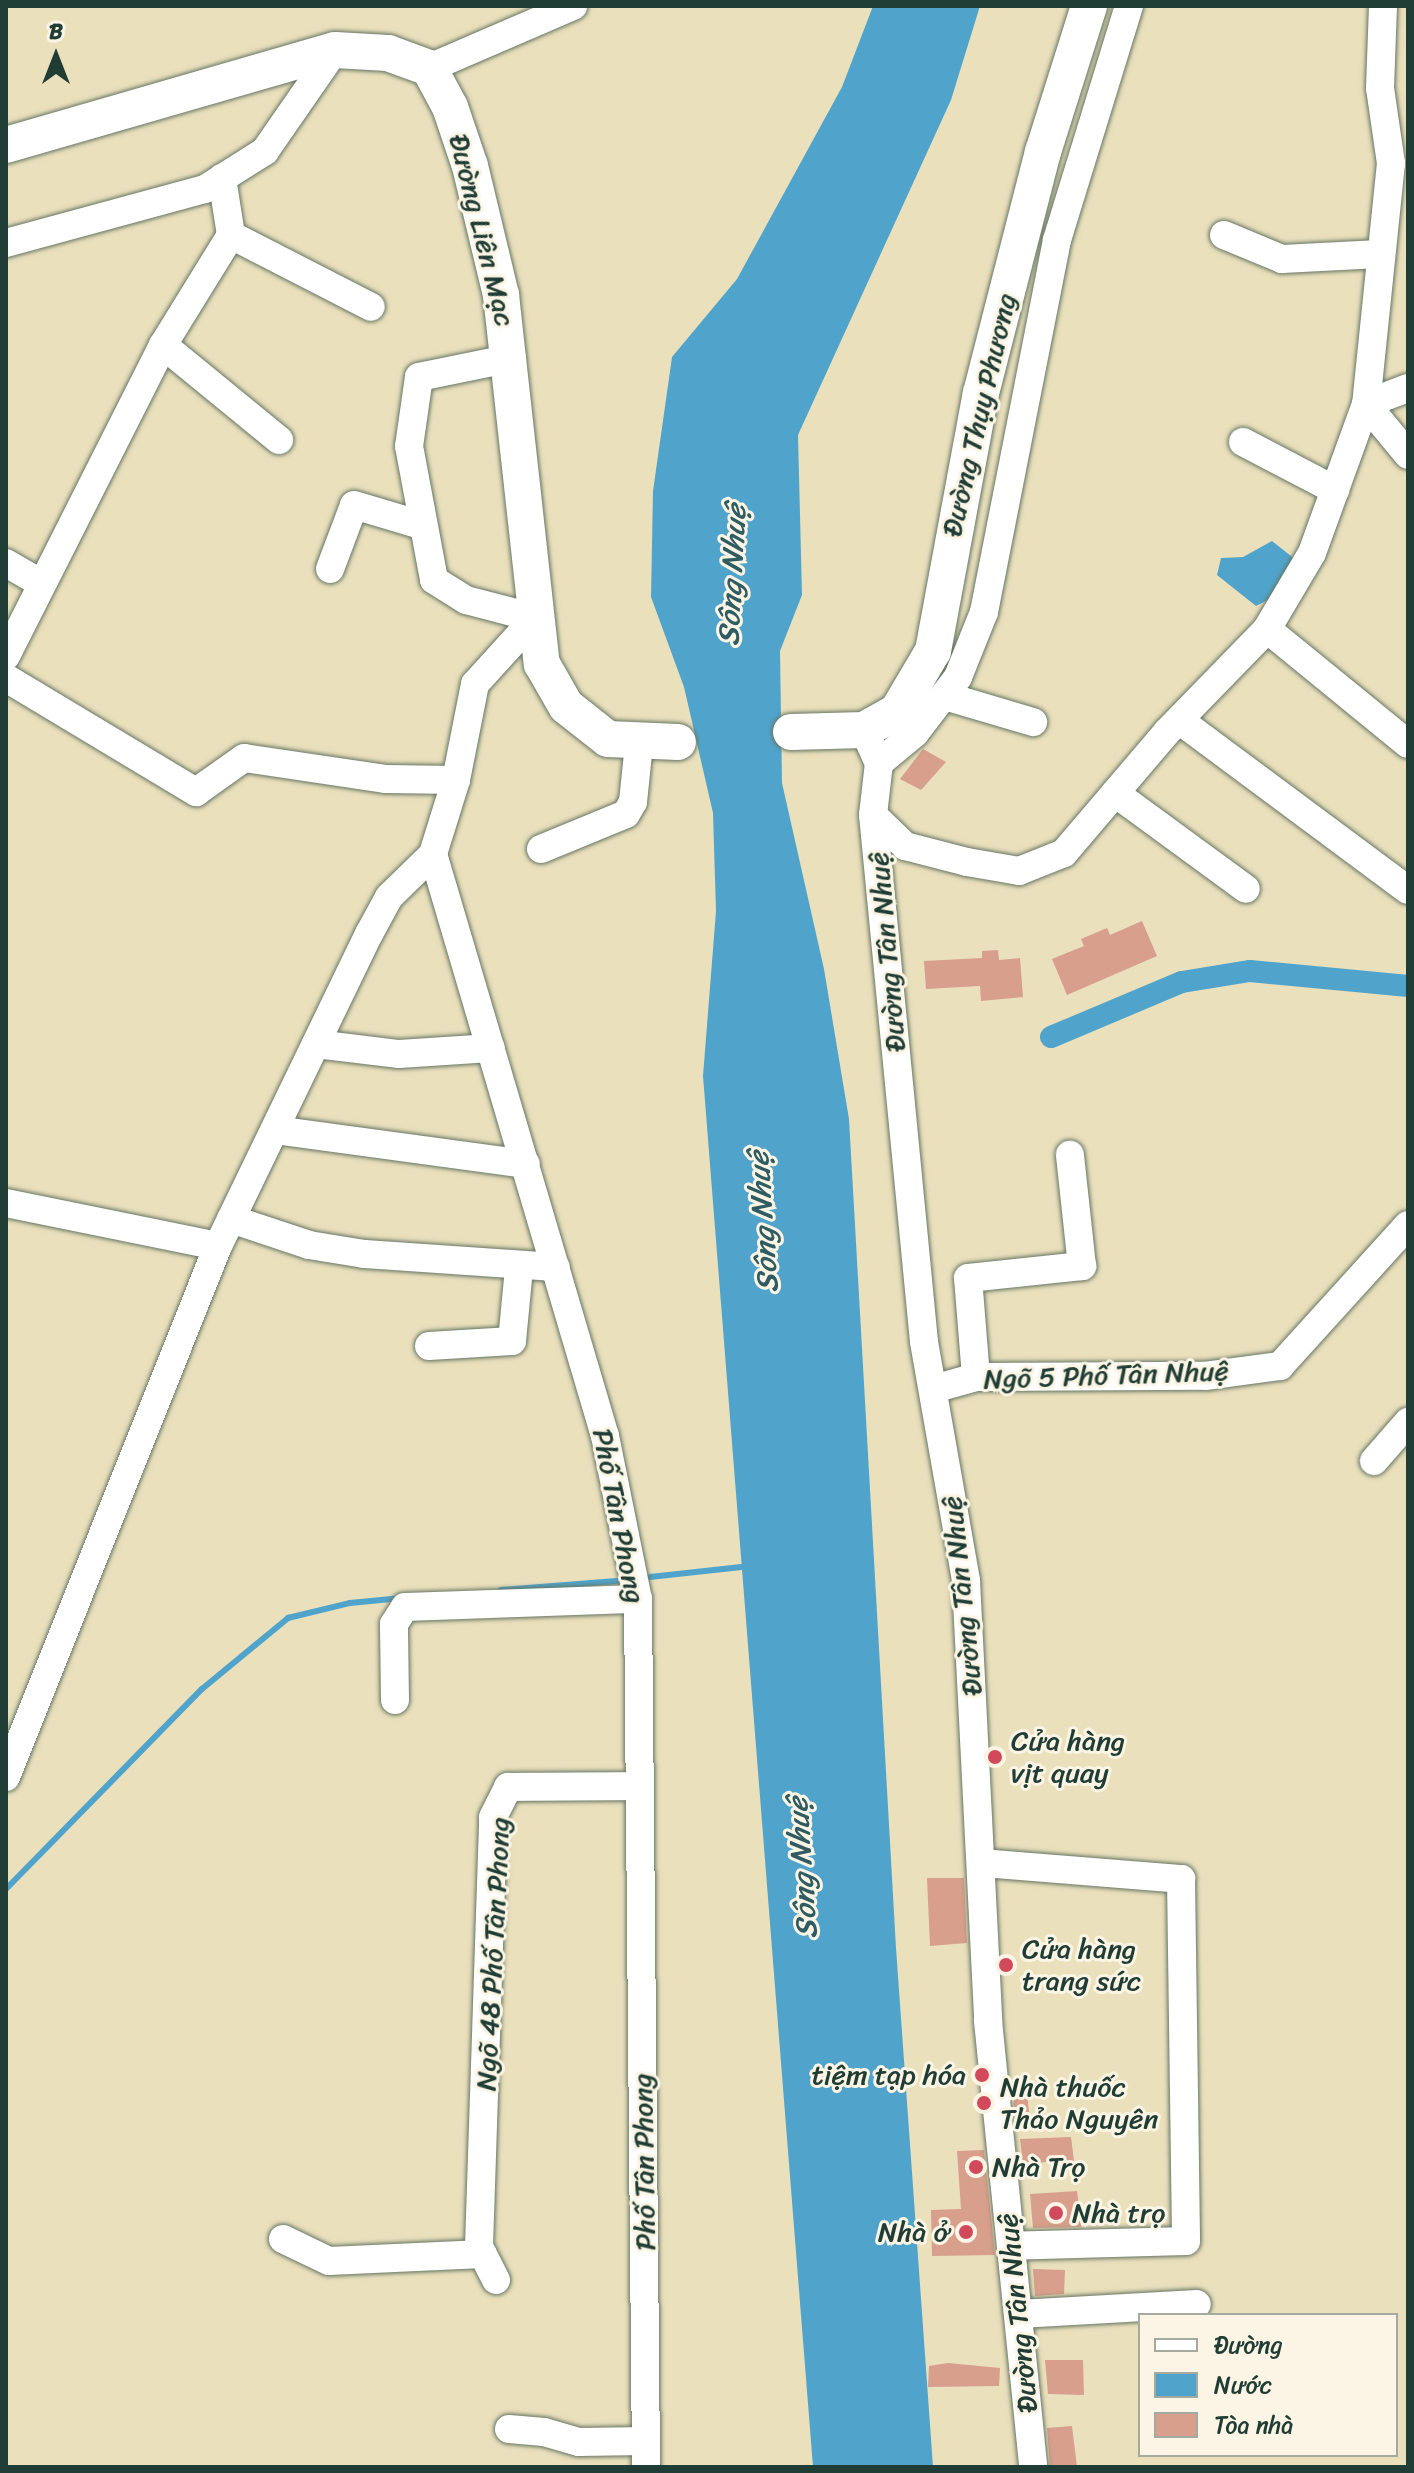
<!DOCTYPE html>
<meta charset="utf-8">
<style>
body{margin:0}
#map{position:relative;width:1414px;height:2473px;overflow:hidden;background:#eae0bc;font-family:Sriracha,sans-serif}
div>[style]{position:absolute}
.water>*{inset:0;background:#50a4cc}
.stream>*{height:6px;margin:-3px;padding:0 3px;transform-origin:3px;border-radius:3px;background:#50a4cc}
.canal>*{height:22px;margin:-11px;padding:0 11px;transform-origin:11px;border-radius:11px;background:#50a4cc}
.building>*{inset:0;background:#d79f8c}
.roads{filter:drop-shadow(0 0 2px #667664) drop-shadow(0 0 2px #667664)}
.minor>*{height:28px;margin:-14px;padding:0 14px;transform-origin:14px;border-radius:14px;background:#fff}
.major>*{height:36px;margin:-18px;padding:0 18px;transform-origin:18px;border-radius:18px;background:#fff}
.dots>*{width:22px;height:22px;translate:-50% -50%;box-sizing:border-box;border:4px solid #fcf5e5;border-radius:50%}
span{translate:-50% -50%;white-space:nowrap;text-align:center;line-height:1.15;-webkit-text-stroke:6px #fcf5e5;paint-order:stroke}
.street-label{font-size:28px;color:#1f3d34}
.poi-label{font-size:28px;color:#1f3d34}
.left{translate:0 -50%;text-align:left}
.right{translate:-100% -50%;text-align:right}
.water-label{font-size:30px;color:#2e5c62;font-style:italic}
.frame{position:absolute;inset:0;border:8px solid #1f3d34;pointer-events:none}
.legend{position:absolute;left:1138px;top:2313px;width:260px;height:144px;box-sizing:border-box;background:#fcf5e5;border:2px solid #a4ab9e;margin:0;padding:10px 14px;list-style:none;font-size:24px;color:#1f3d34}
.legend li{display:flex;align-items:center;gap:16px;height:40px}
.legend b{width:40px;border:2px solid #a4ab9e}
.north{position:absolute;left:16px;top:16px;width:80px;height:80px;-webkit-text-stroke:6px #fcf5e5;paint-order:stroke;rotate:0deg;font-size:22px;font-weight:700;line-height:32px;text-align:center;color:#1f3d34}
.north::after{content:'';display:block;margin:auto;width:28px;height:36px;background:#1f3d34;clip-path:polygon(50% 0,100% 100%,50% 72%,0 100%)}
</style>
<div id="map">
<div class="water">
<i style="clip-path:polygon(873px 6px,980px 6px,951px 100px,798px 435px,802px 595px,780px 651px,782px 783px,824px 969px,849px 1119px,896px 1948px,933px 2467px,813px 2467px,703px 1076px,716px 911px,713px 813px,684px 687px,651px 597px,653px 491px,672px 357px,737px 279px,842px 87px)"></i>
<i style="clip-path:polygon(1272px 541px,1296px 560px,1279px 594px,1256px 606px,1217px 575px,1221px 558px,1243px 557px)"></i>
</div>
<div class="stream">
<i style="left:650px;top:1577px;width:92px;rotate:-6.3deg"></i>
<i style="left:501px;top:1590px;width:116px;rotate:-4.4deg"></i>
<i style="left:6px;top:1889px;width:280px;rotate:-45.6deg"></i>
<i style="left:202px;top:1689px;width:112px;rotate:-39.5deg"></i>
<i style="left:288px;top:1618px;width:64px;rotate:-13.6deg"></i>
<i style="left:350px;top:1603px;width:52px;rotate:-5.5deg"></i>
</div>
<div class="canal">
<i style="left:1051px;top:1037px;width:142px;rotate:-22.8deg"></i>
<i style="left:1182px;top:982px;width:69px;rotate:-9.2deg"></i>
<i style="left:1250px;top:971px;width:159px;rotate:5.4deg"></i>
</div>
<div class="building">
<i style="clip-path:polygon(923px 749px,946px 762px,921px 790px,900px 779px)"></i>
<i style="clip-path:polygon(1142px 921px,1157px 956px,1067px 995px,1052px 959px,1084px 946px,1081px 939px,1107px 928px,1110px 935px)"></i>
<i style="clip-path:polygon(998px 950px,999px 960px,1020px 958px,1023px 997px,981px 1001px,980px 986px,926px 989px,924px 961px,982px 958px,982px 951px)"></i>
<i style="clip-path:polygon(927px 1878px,964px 1878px,967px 1943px,930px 1946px)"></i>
<i style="clip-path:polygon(1026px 2084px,1030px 2120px,1015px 2119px,1012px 2085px)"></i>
<i style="clip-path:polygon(1071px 2137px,1074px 2161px,1023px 2163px,1020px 2139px)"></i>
<i style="clip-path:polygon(984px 2150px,995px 2255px,932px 2256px,931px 2210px,961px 2209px,957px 2151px)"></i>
<i style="clip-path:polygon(1077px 2191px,1082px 2227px,1033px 2228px,1030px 2194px)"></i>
<i style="clip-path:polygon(1033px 2269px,1065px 2270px,1064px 2294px,1035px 2296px)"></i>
<i style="clip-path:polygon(1045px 2360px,1083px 2360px,1084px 2395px,1048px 2394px)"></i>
<i style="clip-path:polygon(948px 2363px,1000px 2368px,999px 2386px,928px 2387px,929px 2366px)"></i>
<i style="clip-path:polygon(1072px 2426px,1077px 2467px,1050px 2467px,1047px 2428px)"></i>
</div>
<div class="roads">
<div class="minor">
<i style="left:1383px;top:6px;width:82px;rotate:92.1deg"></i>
<i style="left:1380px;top:88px;width:76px;rotate:81.7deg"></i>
<i style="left:1391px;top:163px;width:242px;rotate:95.9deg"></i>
<i style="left:1366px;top:404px;width:66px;rotate:50.5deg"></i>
<i style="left:429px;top:68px;width:157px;rotate:-23.3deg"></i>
<i style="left:231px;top:235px;width:157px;rotate:27.2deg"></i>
<i style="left:1224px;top:235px;width:63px;rotate:22.5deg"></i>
<i style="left:1282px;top:259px;width:98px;rotate:-2.9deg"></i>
<i style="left:6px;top:243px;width:206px;rotate:-15.2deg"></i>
<i style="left:205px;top:189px;width:71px;rotate:-32.3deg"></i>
<i style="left:265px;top:151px;width:123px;rotate:-55.3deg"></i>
<i style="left:163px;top:345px;width:150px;rotate:39.3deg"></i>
<i style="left:512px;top:358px;width:95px;rotate:168.5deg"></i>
<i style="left:419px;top:377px;width:70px;rotate:98.2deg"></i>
<i style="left:409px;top:446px;width:136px;rotate:79.4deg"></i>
<i style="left:434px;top:580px;width:38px;rotate:32deg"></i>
<i style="left:466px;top:600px;width:71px;rotate:14.6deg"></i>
<i style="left:1243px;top:442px;width:104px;rotate:27.6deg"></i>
<i style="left:6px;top:563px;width:39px;rotate:30deg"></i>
<i style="left:330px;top:569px;width:68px;rotate:-69.4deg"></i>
<i style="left:354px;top:505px;width:70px;rotate:16.6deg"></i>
<i style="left:535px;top:618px;width:89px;rotate:132.3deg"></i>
<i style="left:475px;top:684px;width:98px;rotate:101.2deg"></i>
<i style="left:456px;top:780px;width:77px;rotate:107.3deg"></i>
<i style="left:433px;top:854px;width:607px;rotate:73.54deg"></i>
<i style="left:605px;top:1436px;width:166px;rotate:78.6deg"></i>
<i style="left:638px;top:1599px;width:868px;rotate:89.47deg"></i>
<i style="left:1267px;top:629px;width:182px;rotate:39.2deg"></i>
<i style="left:6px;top:656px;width:348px;rotate:-63.2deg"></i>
<i style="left:163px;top:345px;width:129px;rotate:-58.3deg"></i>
<i style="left:231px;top:235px;width:58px;rotate:-99deg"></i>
<i style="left:6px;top:678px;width:222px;rotate:31deg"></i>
<i style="left:196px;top:792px;width:59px;rotate:-35.3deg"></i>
<i style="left:244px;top:758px;width:144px;rotate:8.4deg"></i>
<i style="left:386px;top:779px;width:70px;rotate:0.8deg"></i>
<i style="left:945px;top:696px;width:92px;rotate:16.5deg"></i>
<i style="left:1179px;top:720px;width:285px;rotate:36.6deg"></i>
<i style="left:864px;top:730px;width:36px;rotate:66deg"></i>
<i style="left:879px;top:763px;width:52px;rotate:96.6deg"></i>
<i style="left:873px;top:815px;width:529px;rotate:84.47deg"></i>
<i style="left:924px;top:1342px;width:243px;rotate:80deg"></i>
<i style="left:966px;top:1581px;width:441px;rotate:87.1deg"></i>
<i style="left:988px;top:2021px;width:448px;rotate:84.2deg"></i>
<i style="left:879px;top:763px;width:47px;rotate:-39.8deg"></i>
<i style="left:915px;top:733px;width:71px;rotate:-52.5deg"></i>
<i style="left:958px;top:677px;width:70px;rotate:-68.2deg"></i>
<i style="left:984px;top:612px;width:379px;rotate:-78.9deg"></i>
<i style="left:1057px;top:240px;width:245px;rotate:-72.9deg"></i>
<i style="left:1115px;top:793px;width:162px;rotate:36.2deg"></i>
<i style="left:873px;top:815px;width:45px;rotate:44.1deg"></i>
<i style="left:905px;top:846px;width:64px;rotate:14.5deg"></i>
<i style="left:967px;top:862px;width:53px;rotate:9.8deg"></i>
<i style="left:1019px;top:871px;width:48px;rotate:-21.8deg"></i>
<i style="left:1064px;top:853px;width:159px;rotate:-49.6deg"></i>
<i style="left:1167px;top:732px;width:144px;rotate:-45.8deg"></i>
<i style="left:1267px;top:629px;width:88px;rotate:-59.4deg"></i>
<i style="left:1312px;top:553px;width:158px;rotate:-70.1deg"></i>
<i style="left:1366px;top:404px;width:45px;rotate:-20.9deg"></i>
<i style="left:541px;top:849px;width:92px;rotate:-22.4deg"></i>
<i style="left:626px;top:814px;width:14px;rotate:-60deg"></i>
<i style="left:633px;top:802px;width:58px;rotate:-84.1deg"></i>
<i style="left:316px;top:1044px;width:84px;rotate:6.9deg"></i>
<i style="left:399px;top:1054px;width:92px;rotate:-3.7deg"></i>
<i style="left:275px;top:1130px;width:253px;rotate:7.7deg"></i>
<i style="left:6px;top:1203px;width:216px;rotate:11.5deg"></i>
<i style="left:231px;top:1219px;width:82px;rotate:18.4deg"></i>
<i style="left:309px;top:1245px;width:56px;rotate:9.3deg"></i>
<i style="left:364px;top:1254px;width:192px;rotate:3.9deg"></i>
<i style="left:429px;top:1346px;width:83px;rotate:-3.4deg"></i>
<i style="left:512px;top:1341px;width:73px;rotate:-84.5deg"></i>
<i style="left:976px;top:1377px;width:99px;rotate:-94.6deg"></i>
<i style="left:968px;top:1278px;width:115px;rotate:-6deg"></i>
<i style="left:1082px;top:1266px;width:112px;rotate:-96.2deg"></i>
<i style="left:933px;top:1389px;width:45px;rotate:-15.6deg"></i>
<i style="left:976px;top:1377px;width:229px;rotate:-0.3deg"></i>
<i style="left:1205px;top:1376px;width:76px;rotate:-7.6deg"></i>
<i style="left:1280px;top:1366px;width:190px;rotate:-47.8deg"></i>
<i style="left:1374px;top:1461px;width:52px;rotate:-48.9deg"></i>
<i style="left:395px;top:1700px;width:76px;rotate:-90.8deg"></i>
<i style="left:394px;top:1624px;width:20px;rotate:-57deg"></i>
<i style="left:405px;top:1607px;width:233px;rotate:-2deg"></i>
<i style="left:6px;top:1777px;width:572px;rotate:-68.24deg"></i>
<i style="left:218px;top:1246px;width:347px;rotate:-64.2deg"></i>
<i style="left:369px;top:934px;width:42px;rotate:-61.6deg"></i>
<i style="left:389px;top:897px;width:62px;rotate:-44.3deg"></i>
<i style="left:982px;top:1863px;width:200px;rotate:4.6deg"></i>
<i style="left:1181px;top:1879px;width:362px;rotate:89.2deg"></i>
<i style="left:1186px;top:2241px;width:174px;rotate:178.4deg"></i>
<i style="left:283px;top:2239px;width:51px;rotate:25.6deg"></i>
<i style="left:329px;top:2261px;width:154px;rotate:-2.6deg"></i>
<i style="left:496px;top:2280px;width:38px;rotate:-117deg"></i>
<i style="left:479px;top:2246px;width:429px;rotate:-88.1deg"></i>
<i style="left:493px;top:1817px;width:34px;rotate:-63deg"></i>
<i style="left:508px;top:1787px;width:132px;rotate:-0.4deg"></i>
<i style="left:1019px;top:2314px;width:178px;rotate:-3.2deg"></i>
<i style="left:509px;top:2429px;width:35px;rotate:5deg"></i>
<i style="left:544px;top:2432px;width:36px;rotate:16deg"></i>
<i style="left:579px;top:2442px;width:67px;rotate:-0.9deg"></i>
</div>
<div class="major">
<i style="left:6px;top:145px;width:342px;rotate:-16.1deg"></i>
<i style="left:335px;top:50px;width:53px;rotate:3.2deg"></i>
<i style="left:388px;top:53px;width:44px;rotate:20.1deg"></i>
<i style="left:429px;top:68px;width:44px;rotate:61.7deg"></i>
<i style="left:450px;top:107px;width:62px;rotate:71.3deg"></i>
<i style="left:470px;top:166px;width:133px;rotate:76.5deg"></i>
<i style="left:501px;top:295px;width:371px;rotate:83.7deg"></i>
<i style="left:542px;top:664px;width:48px;rotate:60.3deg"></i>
<i style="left:566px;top:706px;width:53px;rotate:38.2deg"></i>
<i style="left:608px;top:739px;width:70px;rotate:2.5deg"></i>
<i style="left:791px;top:732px;width:73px;rotate:-1.6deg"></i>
<i style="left:864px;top:730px;width:38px;rotate:-29deg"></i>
<i style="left:897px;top:712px;width:71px;rotate:-59.5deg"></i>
<i style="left:933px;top:651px;width:262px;rotate:-79.5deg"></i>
<i style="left:981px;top:393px;width:249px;rotate:-75.6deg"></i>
<i style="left:1043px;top:152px;width:153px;rotate:-72.5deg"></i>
</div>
</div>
<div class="dots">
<i style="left:995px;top:1757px;background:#d1495b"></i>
<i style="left:1006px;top:1965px;background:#d1495b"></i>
<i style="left:982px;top:2075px;background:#d1495b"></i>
<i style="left:984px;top:2103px;background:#d1495b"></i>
<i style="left:976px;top:2167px;background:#d1495b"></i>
<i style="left:1056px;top:2213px;background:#d1495b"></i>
<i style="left:966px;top:2232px;background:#d1495b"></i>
</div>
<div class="street-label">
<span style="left:482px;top:230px;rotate:76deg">Đường Liên Mạc</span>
<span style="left:979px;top:415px;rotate:-77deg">Đường Thụy Phương</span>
<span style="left:887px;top:952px;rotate:-95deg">Đường Tân Nhuệ</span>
<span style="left:1106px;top:1375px;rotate:-2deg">Ngõ 5 Phố Tân Nhuệ</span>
<span style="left:619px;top:1516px;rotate:79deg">Phố Tân Phong</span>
<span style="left:962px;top:1596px;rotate:-96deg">Đường Tân Nhuệ</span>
<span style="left:493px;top:1954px;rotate:-87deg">Ngõ 48 Phố Tân Phong</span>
<span style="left:644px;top:2162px;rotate:-91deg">Phố Tân Phong</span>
<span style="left:1018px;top:2313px;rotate:-96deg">Đường Tân Nhuệ</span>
</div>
<div class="poi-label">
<span class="left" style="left:1011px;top:1757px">Cửa hàng<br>vịt quay</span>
<span class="left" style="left:1022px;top:1965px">Cửa hàng<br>trang sức</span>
<span class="right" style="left:966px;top:2075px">tiệm tạp hóa</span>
<span class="left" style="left:1000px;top:2103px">Nhà thuốc<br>Thảo Nguyên</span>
<span class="left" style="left:992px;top:2167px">Nhà Trọ</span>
<span class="left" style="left:1072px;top:2213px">Nhà trọ</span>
<span class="right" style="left:950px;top:2232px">Nhà ở</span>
</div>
<div class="water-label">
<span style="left:732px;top:575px;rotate:-87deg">Sông Nhuệ</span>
<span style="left:763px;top:1222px;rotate:-94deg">Sông Nhuệ</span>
<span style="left:802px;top:1868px;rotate:-94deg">Sông Nhuệ</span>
</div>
<div class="frame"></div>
<ul class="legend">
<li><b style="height:10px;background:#fff"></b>Đường</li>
<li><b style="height:22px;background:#50a4cc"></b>Nước</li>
<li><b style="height:22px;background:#d79f8c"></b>Tòa nhà</li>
</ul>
<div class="north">B</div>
</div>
